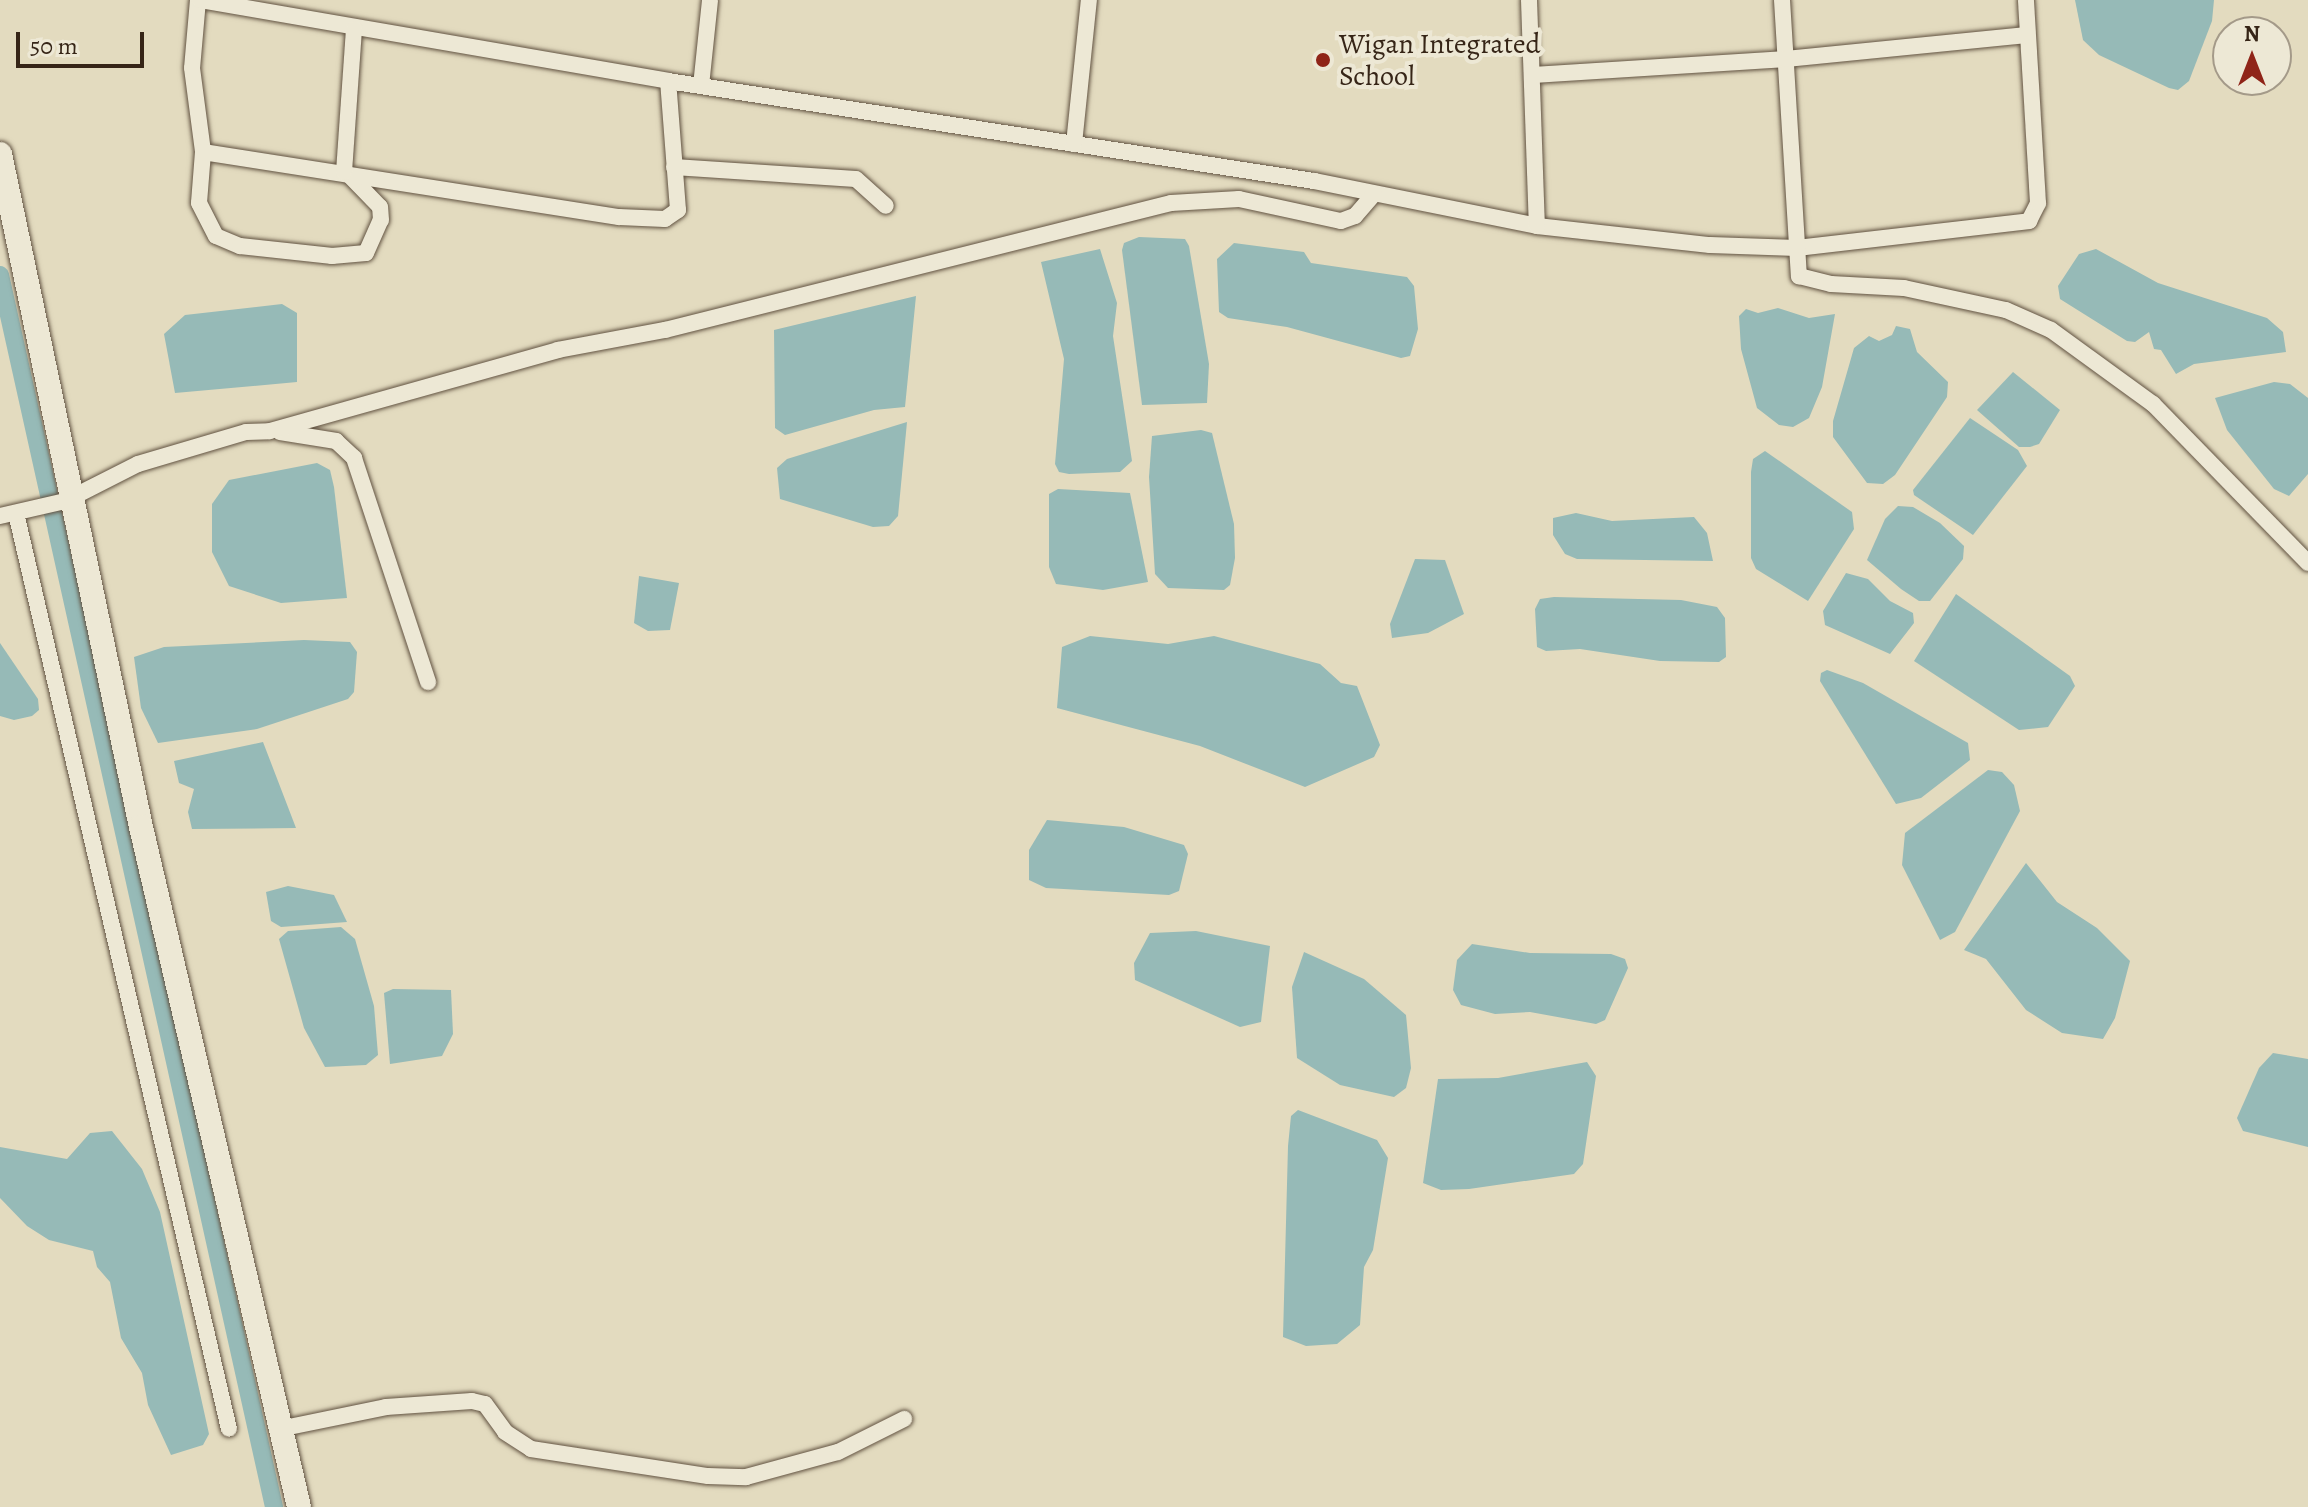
<!DOCTYPE html>
<style>
body{margin:0}
#map{position:relative;width:2308px;height:1507px;overflow:hidden;background:#e3dbbf;font-family:Alegreya,serif}
div>[style]{position:absolute}
.water>*{inset:0;background:#96bab7}
.canal>*{height:18px;margin:-9px;padding:0 9px;transform-origin:9px;border-radius:9px;background:#96bab7}
.roads{filter:drop-shadow(0 0 2px #615241) drop-shadow(0 0 2px #615241)}
.street>*{height:16px;margin:-8px;padding:0 8px;transform-origin:8px;border-radius:8px;background:#ede8d5}
.secondary>*{height:24px;margin:-12px;padding:0 12px;transform-origin:12px;border-radius:12px;background:#ede8d5}
.dots>*{width:22px;height:22px;translate:-50% -50%;box-sizing:border-box;border:4px solid #ede8d5;border-radius:50%}
span{translate:-50% -50%;white-space:nowrap;text-align:center;line-height:1.15;-webkit-text-stroke:8px #ede8d5;paint-order:stroke}
.poi-label{font-size:28px;color:#362517}
.left{translate:0 -50%;text-align:left}
.north{position:absolute;left:2212px;top:16px;width:80px;height:80px;box-sizing:border-box;background:#ede8d5;border:2px solid #a49a89;border-radius:50%;rotate:0deg;font-size:22px;font-weight:700;line-height:32px;text-align:center;color:#362517}
.north::after{content:'';display:block;margin:auto;width:28px;height:36px;background:#8f2418;clip-path:polygon(50% 0,100% 100%,50% 72%,0 100%)}
.scale{position:absolute;left:16px;top:32px;width:128px;height:36px;box-sizing:border-box;border:4px solid #362517;border-top:0;padding-left:10px;font-size:24px;line-height:28px;white-space:nowrap;color:#362517;-webkit-text-stroke:6px #ede8d5;paint-order:stroke}
</style>
<div id="map">
<div class="water">
<i style="clip-path:polygon(2075px 0,2214px 0,2212px 21px,2189px 81px,2178px 90px,2169px 88px,2099px 55px,2083px 40px)"></i>
<i style="clip-path:polygon(1139px 237px,1185px 239px,1189px 246px,1209px 364px,1207px 403px,1142px 405px,1122px 250px,1124px 243px)"></i>
<i style="clip-path:polygon(1234px 243px,1304px 252px,1311px 263px,1407px 277px,1414px 286px,1418px 329px,1410px 356px,1401px 358px,1287px 327px,1228px 318px,1219px 312px,1217px 259px)"></i>
<i style="clip-path:polygon(1100px 249px,1117px 303px,1113px 336px,1132px 461px,1120px 472px,1069px 474px,1059px 472px,1055px 464px,1064px 359px,1041px 262px)"></i>
<i style="clip-path:polygon(2096px 249px,2158px 283px,2267px 318px,2283px 332px,2286px 352px,2194px 364px,2176px 374px,2161px 350px,2154px 349px,2149px 332px,2135px 342px,2127px 341px,2060px 299px,2058px 286px,2079px 254px)"></i>
<i style="clip-path:polygon(916px 296px,905px 407px,874px 410px,785px 435px,775px 428px,774px 330px)"></i>
<i style="clip-path:polygon(282px 304px,297px 313px,297px 382px,175px 393px,164px 334px,185px 315px)"></i>
<i style="clip-path:polygon(1778px 308px,1809px 318px,1835px 314px,1822px 387px,1809px 418px,1793px 427px,1779px 425px,1757px 408px,1741px 349px,1739px 316px,1746px 309px,1758px 313px)"></i>
<i style="clip-path:polygon(1896px 326px,1910px 329px,1917px 352px,1948px 382px,1947px 397px,1895px 475px,1883px 484px,1867px 483px,1833px 437px,1833px 421px,1854px 348px,1869px 336px,1879px 341px,1892px 335px)"></i>
<i style="clip-path:polygon(2013px 372px,2060px 410px,2039px 444px,2030px 447px,2019px 447px,1977px 410px)"></i>
<i style="clip-path:polygon(2274px 382px,2290px 384px,2308px 398px,2308px 474px,2289px 496px,2274px 489px,2227px 430px,2215px 398px)"></i>
<i style="clip-path:polygon(1970px 418px,2018px 450px,2027px 466px,1973px 535px,1914px 495px,1913px 490px)"></i>
<i style="clip-path:polygon(907px 422px,898px 516px,889px 526px,873px 527px,780px 499px,777px 468px,787px 459px)"></i>
<i style="clip-path:polygon(1201px 430px,1212px 433px,1234px 524px,1235px 558px,1230px 585px,1224px 590px,1168px 588px,1155px 574px,1149px 477px,1152px 436px)"></i>
<i style="clip-path:polygon(1765px 451px,1852px 512px,1854px 529px,1808px 601px,1756px 569px,1751px 558px,1751px 472px,1753px 459px)"></i>
<i style="clip-path:polygon(317px 463px,330px 470px,334px 487px,347px 598px,281px 603px,229px 586px,212px 552px,212px 504px,229px 480px)"></i>
<i style="clip-path:polygon(1058px 489px,1130px 493px,1148px 582px,1103px 590px,1056px 584px,1049px 567px,1049px 494px)"></i>
<i style="clip-path:polygon(1898px 506px,1913px 507px,1940px 523px,1964px 546px,1963px 559px,1930px 601px,1919px 601px,1901px 589px,1867px 560px,1885px 519px)"></i>
<i style="clip-path:polygon(1576px 513px,1612px 521px,1694px 517px,1707px 533px,1713px 561px,1577px 559px,1565px 554px,1553px 535px,1553px 518px)"></i>
<i style="clip-path:polygon(1415px 559px,1445px 560px,1464px 614px,1428px 633px,1392px 638px,1390px 624px)"></i>
<i style="clip-path:polygon(1846px 573px,1868px 579px,1890px 601px,1913px 613px,1914px 623px,1890px 654px,1825px 625px,1823px 611px)"></i>
<i style="clip-path:polygon(639px 576px,679px 583px,670px 630px,648px 631px,634px 623px)"></i>
<i style="clip-path:polygon(1956px 594px,2070px 676px,2075px 686px,2048px 727px,2019px 730px,1914px 661px)"></i>
<i style="clip-path:polygon(1554px 597px,1681px 600px,1717px 607px,1725px 618px,1726px 657px,1719px 662px,1660px 661px,1580px 649px,1546px 651px,1537px 647px,1535px 609px,1540px 599px)"></i>
<i style="clip-path:polygon(1090px 636px,1168px 644px,1214px 636px,1320px 664px,1341px 683px,1357px 686px,1380px 745px,1374px 757px,1305px 787px,1200px 746px,1057px 708px,1062px 647px)"></i>
<i style="clip-path:polygon(304px 640px,350px 642px,357px 652px,354px 692px,348px 699px,257px 729px,158px 743px,141px 708px,134px 657px,164px 647px)"></i>
<i style="clip-path:polygon(0 643px,38px 699px,39px 710px,32px 716px,14px 720px,0 716px)"></i>
<i style="clip-path:polygon(1827px 670px,1863px 683px,1968px 743px,1970px 760px,1921px 798px,1896px 804px,1820px 681px,1821px 673px)"></i>
<i style="clip-path:polygon(263px 742px,296px 828px,192px 829px,188px 812px,194px 789px,179px 783px,174px 761px)"></i>
<i style="clip-path:polygon(1988px 770px,2002px 772px,2014px 785px,2020px 811px,1955px 932px,1940px 940px,1902px 865px,1905px 833px)"></i>
<i style="clip-path:polygon(1047px 820px,1124px 827px,1184px 845px,1188px 854px,1179px 891px,1169px 895px,1046px 888px,1029px 880px,1029px 850px)"></i>
<i style="clip-path:polygon(2026px 863px,2057px 902px,2097px 928px,2130px 961px,2115px 1018px,2103px 1039px,2062px 1033px,2026px 1010px,1986px 959px,1964px 950px)"></i>
<i style="clip-path:polygon(288px 886px,334px 895px,347px 922px,281px 927px,271px 921px,266px 892px)"></i>
<i style="clip-path:polygon(341px 927px,355px 939px,374px 1006px,378px 1055px,366px 1065px,325px 1067px,304px 1028px,279px 939px,288px 931px)"></i>
<i style="clip-path:polygon(1196px 931px,1270px 946px,1261px 1022px,1240px 1027px,1135px 980px,1134px 963px,1150px 933px)"></i>
<i style="clip-path:polygon(1472px 944px,1530px 953px,1611px 954px,1625px 959px,1628px 968px,1605px 1020px,1596px 1024px,1530px 1012px,1495px 1014px,1461px 1005px,1453px 990px,1457px 960px)"></i>
<i style="clip-path:polygon(1304px 952px,1364px 979px,1406px 1015px,1411px 1068px,1406px 1088px,1394px 1097px,1340px 1085px,1297px 1058px,1292px 987px)"></i>
<i style="clip-path:polygon(393px 989px,451px 990px,453px 1034px,442px 1056px,390px 1064px,384px 993px)"></i>
<i style="clip-path:polygon(2273px 1053px,2308px 1059px,2308px 1147px,2243px 1131px,2237px 1118px,2259px 1068px)"></i>
<i style="clip-path:polygon(1587px 1062px,1596px 1076px,1583px 1164px,1574px 1174px,1469px 1189px,1441px 1190px,1423px 1183px,1438px 1079px,1498px 1078px)"></i>
<i style="clip-path:polygon(1298px 1110px,1377px 1140px,1388px 1158px,1373px 1250px,1364px 1267px,1360px 1325px,1337px 1344px,1306px 1346px,1283px 1337px,1288px 1146px,1291px 1116px)"></i>
<i style="clip-path:polygon(112px 1131px,142px 1169px,160px 1212px,209px 1434px,203px 1445px,171px 1455px,148px 1405px,142px 1373px,121px 1338px,110px 1282px,97px 1267px,93px 1251px,49px 1240px,27px 1226px,0 1198px,0 1147px,67px 1159px,90px 1133px)"></i>
</div>
<div class="canal">
<i style="left:0;top:275px;width:1262px;rotate:77.46deg"></i>
</div>
<div class="roads">
<div class="street">
<i style="left:198px;top:0;width:68px;rotate:95deg"></i>
<i style="left:192px;top:68px;width:85px;rotate:82.5deg"></i>
<i style="left:203px;top:152px;width:51px;rotate:94.5deg"></i>
<i style="left:199px;top:203px;width:37px;rotate:63deg"></i>
<i style="left:216px;top:236px;width:26px;rotate:23deg"></i>
<i style="left:240px;top:246px;width:93px;rotate:6.2deg"></i>
<i style="left:332px;top:256px;width:34px;rotate:-5deg"></i>
<i style="left:366px;top:253px;width:36px;rotate:-66deg"></i>
<i style="left:381px;top:220px;width:13px;rotate:-94deg"></i>
<i style="left:380px;top:207px;width:45px;rotate:-134.1deg"></i>
<i style="left:200px;top:0;width:475px;rotate:9.8deg"></i>
<i style="left:668px;top:81px;width:654px;rotate:8.8deg"></i>
<i style="left:1314px;top:181px;width:227px;rotate:11.4deg"></i>
<i style="left:1537px;top:226px;width:174px;rotate:6.3deg"></i>
<i style="left:1710px;top:245px;width:87px;rotate:2deg"></i>
<i style="left:1797px;top:248px;width:234px;rotate:-6.6deg"></i>
<i style="left:2029px;top:221px;width:20px;rotate:-63deg"></i>
<i style="left:2038px;top:203px;width:203px;rotate:-93.4deg"></i>
<i style="left:1529px;top:0;width:226px;rotate:88deg"></i>
<i style="left:1782px;top:0;width:277px;rotate:86.5deg"></i>
<i style="left:1799px;top:276px;width:33px;rotate:14deg"></i>
<i style="left:1831px;top:284px;width:73px;rotate:3.1deg"></i>
<i style="left:1904px;top:288px;width:104px;rotate:12.2deg"></i>
<i style="left:2006px;top:310px;width:49px;rotate:24deg"></i>
<i style="left:2051px;top:330px;width:126px;rotate:36deg"></i>
<i style="left:2153px;top:404px;width:222px;rotate:45.7deg"></i>
<i style="left:1533px;top:75px;width:254px;rotate:-3.6deg"></i>
<i style="left:1786px;top:59px;width:242px;rotate:-5.7deg"></i>
<i style="left:701px;top:86px;width:86px;rotate:-84deg"></i>
<i style="left:1074px;top:144px;width:145px;rotate:-84.1deg"></i>
<i style="left:203px;top:152px;width:421px;rotate:8.9deg"></i>
<i style="left:619px;top:217px;width:46px;rotate:2.5deg"></i>
<i style="left:665px;top:219px;width:16px;rotate:-35deg"></i>
<i style="left:678px;top:210px;width:129px;rotate:-94.4deg"></i>
<i style="left:674px;top:167px;width:182px;rotate:3.8deg"></i>
<i style="left:856px;top:179px;width:40px;rotate:42deg"></i>
<i style="left:344px;top:172px;width:143px;rotate:-86deg"></i>
<i style="left:280px;top:432px;width:57px;rotate:9.1deg"></i>
<i style="left:336px;top:441px;width:25px;rotate:43deg"></i>
<i style="left:354px;top:458px;width:236px;rotate:71.7deg"></i>
<i style="left:16px;top:513px;width:940px;rotate:76.91deg"></i>
<i style="left:0;top:516px;width:67px;rotate:-13deg"></i>
<i style="left:65px;top:501px;width:82px;rotate:-26.9deg"></i>
<i style="left:138px;top:464px;width:113px;rotate:-16.5deg"></i>
<i style="left:246px;top:432px;width:24px;rotate:-2deg"></i>
<i style="left:270px;top:431px;width:299px;rotate:-15.7deg"></i>
<i style="left:558px;top:350px;width:109px;rotate:-10.6deg"></i>
<i style="left:665px;top:330px;width:522px;rotate:-14.09deg"></i>
<i style="left:1171px;top:203px;width:68px;rotate:-3.4deg"></i>
<i style="left:1239px;top:199px;width:104px;rotate:12.2deg"></i>
<i style="left:1341px;top:221px;width:15px;rotate:-20deg"></i>
<i style="left:1355px;top:216px;width:29px;rotate:-49deg"></i>
<i style="left:284px;top:1428px;width:104px;rotate:-11.6deg"></i>
<i style="left:386px;top:1407px;width:86px;rotate:-4deg"></i>
<i style="left:472px;top:1401px;width:13px;rotate:13deg"></i>
<i style="left:485px;top:1404px;width:34px;rotate:54deg"></i>
<i style="left:505px;top:1432px;width:31px;rotate:33deg"></i>
<i style="left:531px;top:1449px;width:179px;rotate:8.7deg"></i>
<i style="left:708px;top:1476px;width:38px;rotate:2deg"></i>
<i style="left:746px;top:1477px;width:95px;rotate:-15.2deg"></i>
<i style="left:838px;top:1452px;width:74px;rotate:-26.6deg"></i>
</div>
<div class="secondary">
<i style="left:0;top:154px;width:688px;rotate:78.17deg"></i>
<i style="left:141px;top:827px;width:698px;rotate:76.92deg"></i>
</div>
</div>
<div class="dots">
<i style="left:1323px;top:60px;background:#8f2418"></i>
</div>
<div class="poi-label">
<span class="left" style="left:1339px;top:60px">Wigan Integrated<br>School</span>
</div>
<div class="north">N</div>
<div class="scale">50 m</div>
</div>
